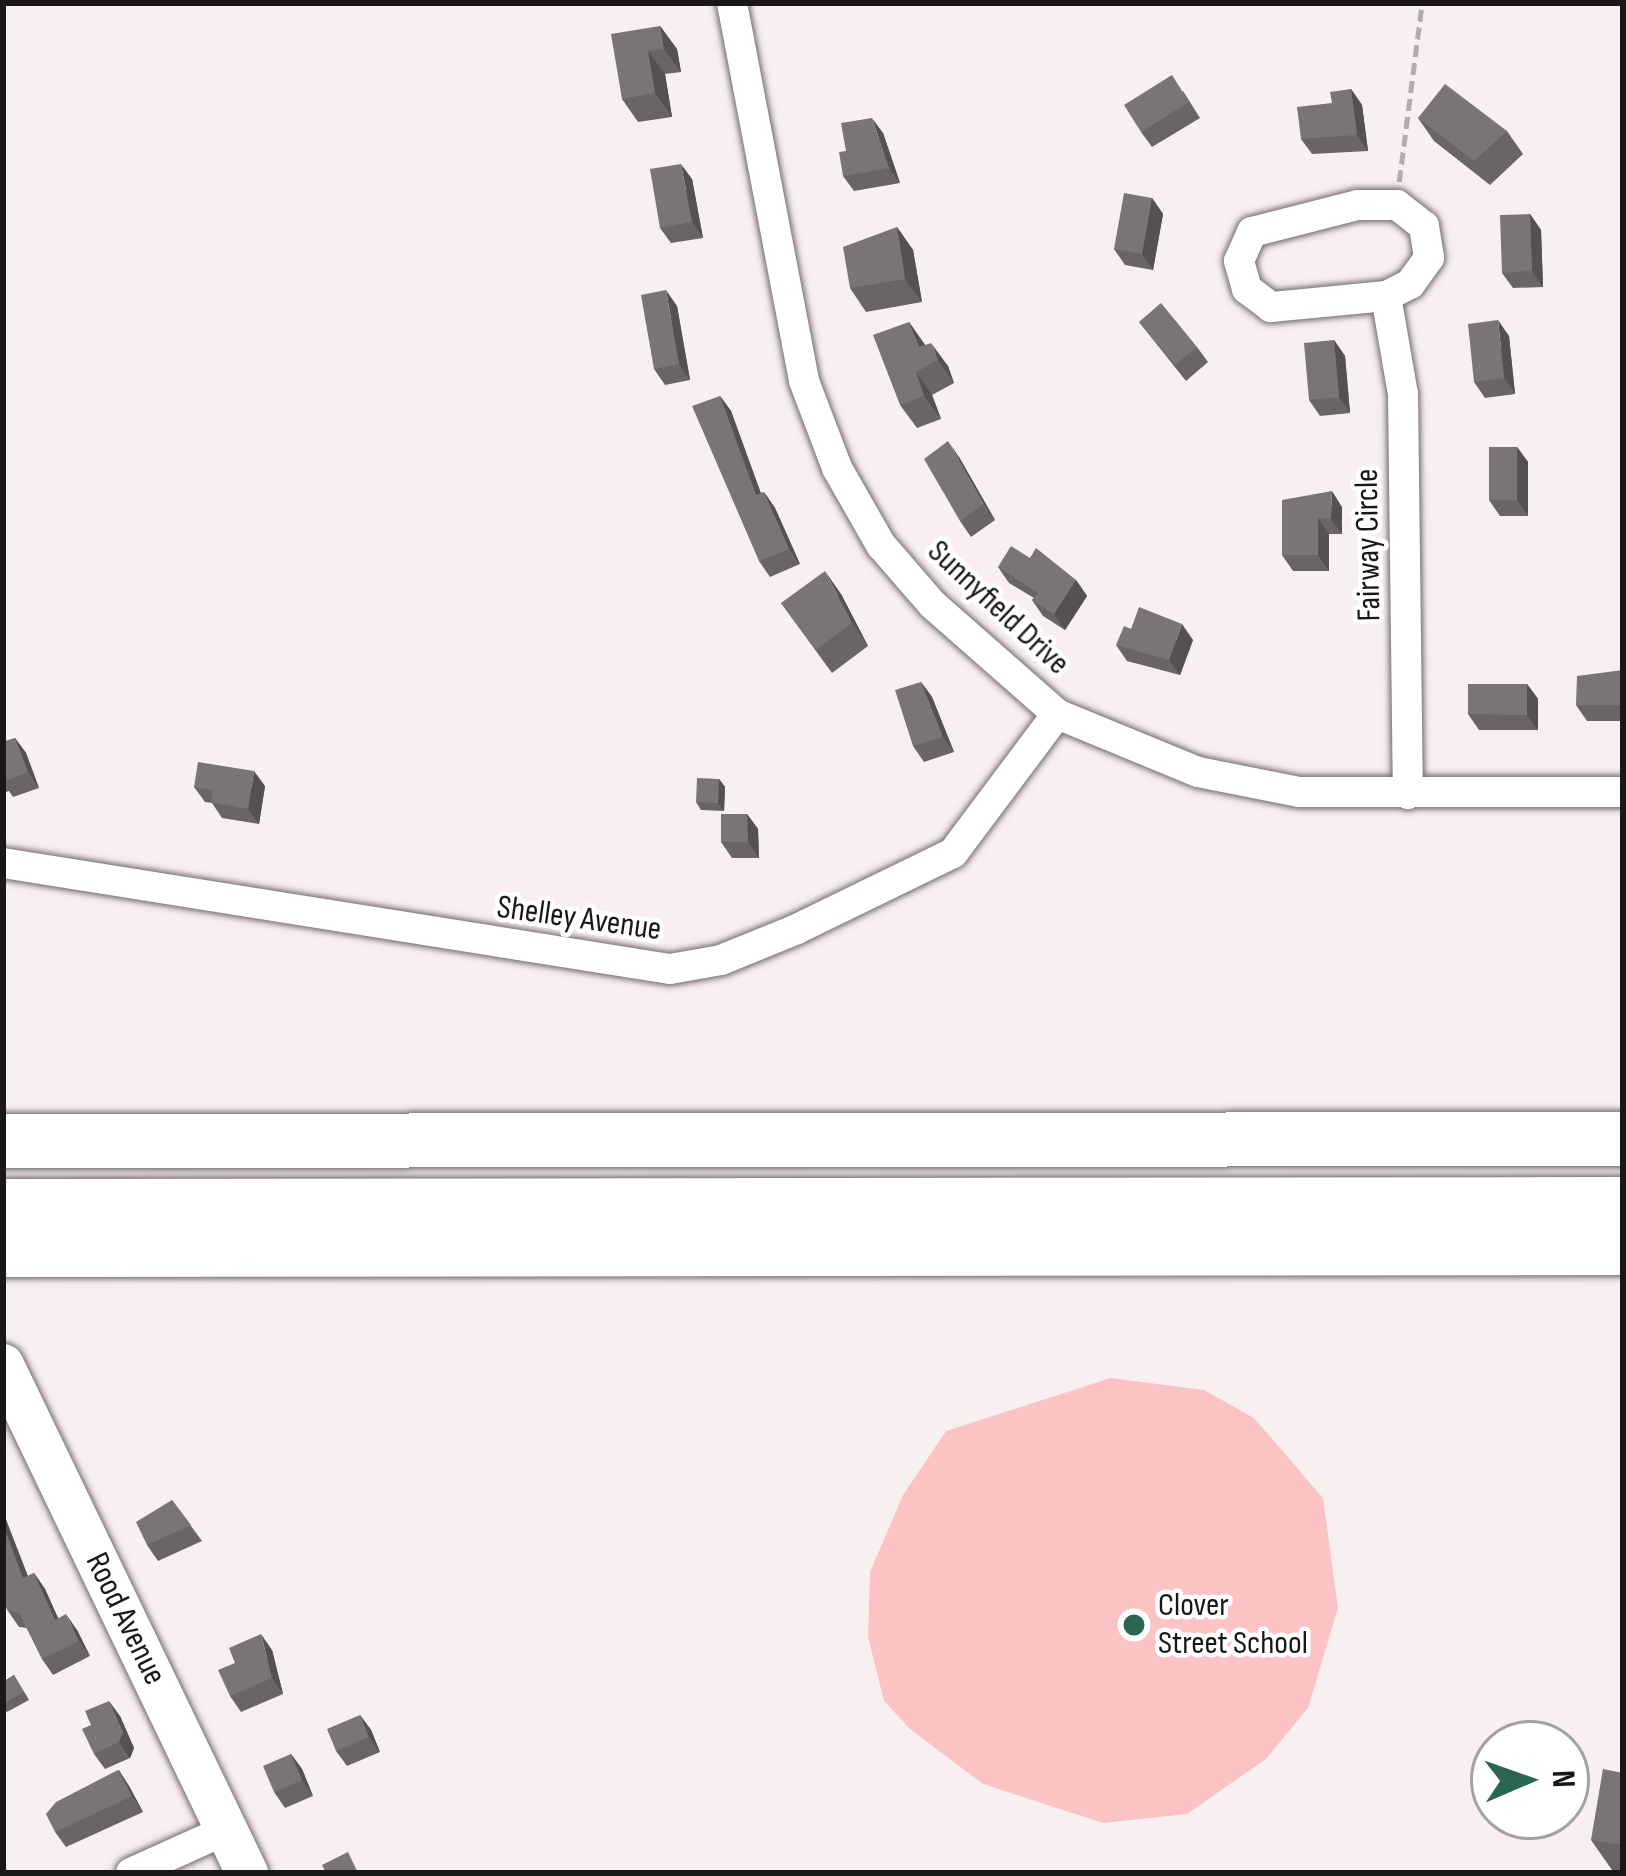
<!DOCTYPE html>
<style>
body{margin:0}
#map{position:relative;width:1626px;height:1876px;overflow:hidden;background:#f8f0f0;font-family:"Sofia Sans Condensed",sans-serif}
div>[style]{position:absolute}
.green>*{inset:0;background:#fcc3c4}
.path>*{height:4.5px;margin-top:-2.25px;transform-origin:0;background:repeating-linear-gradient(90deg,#b2acac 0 12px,transparent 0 18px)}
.roads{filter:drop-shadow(0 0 3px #736c6c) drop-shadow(0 0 3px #736c6c)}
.street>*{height:30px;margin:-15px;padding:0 15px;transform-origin:15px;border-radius:15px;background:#fff}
.secondary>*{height:42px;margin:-21px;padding:0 21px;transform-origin:21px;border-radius:21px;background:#fff}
.highway>*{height:54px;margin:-27px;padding:0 27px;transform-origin:27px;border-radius:27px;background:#fff}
.wall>*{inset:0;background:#6a6464}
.shaded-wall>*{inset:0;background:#565151}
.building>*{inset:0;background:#7b7474}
.dots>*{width:33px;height:33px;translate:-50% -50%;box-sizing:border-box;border:6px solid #fff;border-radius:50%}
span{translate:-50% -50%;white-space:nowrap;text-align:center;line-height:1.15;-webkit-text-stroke:9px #fff;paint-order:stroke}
.street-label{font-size:33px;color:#1a1717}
.poi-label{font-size:33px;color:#1a1717}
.left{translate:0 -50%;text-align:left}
.frame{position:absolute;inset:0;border:6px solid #1a1717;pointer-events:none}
.north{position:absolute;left:1470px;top:1720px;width:120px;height:120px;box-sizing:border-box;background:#fff;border:3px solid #a3a2a2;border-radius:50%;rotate:88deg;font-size:33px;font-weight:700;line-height:48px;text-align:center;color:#1a1717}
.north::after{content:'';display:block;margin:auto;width:42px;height:54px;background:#2a6651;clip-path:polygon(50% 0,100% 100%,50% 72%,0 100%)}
</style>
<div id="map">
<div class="green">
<i style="clip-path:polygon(1111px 1378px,1204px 1390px,1254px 1418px,1323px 1498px,1338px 1608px,1308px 1708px,1266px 1759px,1187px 1814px,1103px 1823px,983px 1784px,910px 1729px,884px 1701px,868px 1637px,870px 1572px,903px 1495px,946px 1431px)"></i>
</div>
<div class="path">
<i style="left:1399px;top:182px;width:180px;rotate:-82.7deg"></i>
</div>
<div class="roads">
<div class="street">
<i style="left:732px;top:3px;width:385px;rotate:79.2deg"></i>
<i style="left:804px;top:381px;width:93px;rotate:69.2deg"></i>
<i style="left:837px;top:468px;width:89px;rotate:60.3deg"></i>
<i style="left:881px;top:545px;width:79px;rotate:49.1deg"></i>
<i style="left:933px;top:605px;width:165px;rotate:41.3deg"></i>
<i style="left:1057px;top:714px;width:152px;rotate:22.4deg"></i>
<i style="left:1198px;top:772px;width:103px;rotate:11.2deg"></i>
<i style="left:1299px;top:792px;width:324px"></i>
<i style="left:1358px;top:205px;width:39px"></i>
<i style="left:1397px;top:205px;width:34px;rotate:38deg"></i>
<i style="left:1424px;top:226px;width:32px;rotate:81deg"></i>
<i style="left:1429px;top:258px;width:32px;rotate:126deg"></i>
<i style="left:1410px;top:284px;width:27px;rotate:153deg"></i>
<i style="left:1386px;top:296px;width:116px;rotate:174.5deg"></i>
<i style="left:1271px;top:307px;width:30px;rotate:-143deg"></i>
<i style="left:1247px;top:289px;width:29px;rotate:-106deg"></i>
<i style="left:1239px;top:261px;width:32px;rotate:-66deg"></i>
<i style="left:1252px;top:232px;width:109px;rotate:-14.3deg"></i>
<i style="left:1386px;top:296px;width:99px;rotate:80.2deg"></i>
<i style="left:1403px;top:394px;width:400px;rotate:89.3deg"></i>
<i style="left:3px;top:863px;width:675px;rotate:9.03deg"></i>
<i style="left:670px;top:969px;width:52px;rotate:-10deg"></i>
<i style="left:721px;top:960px;width:82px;rotate:-22.2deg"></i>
<i style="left:797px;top:929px;width:174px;rotate:-26deg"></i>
<i style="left:953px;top:853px;width:174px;rotate:-53.2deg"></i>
<i style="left:131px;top:1873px;width:104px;rotate:-24.4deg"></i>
</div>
<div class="secondary">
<i style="left:3px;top:1365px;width:564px;rotate:64.34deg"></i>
</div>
<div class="highway">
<i style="left:3px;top:1141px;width:1620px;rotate:-0.07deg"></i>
<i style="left:3px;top:1206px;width:1620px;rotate:-0.07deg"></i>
<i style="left:3px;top:1250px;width:1620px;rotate:-0.07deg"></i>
</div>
</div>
<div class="wall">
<i style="clip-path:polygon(660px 26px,677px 49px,681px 72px,665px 74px,672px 117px,638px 122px,622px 99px)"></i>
<i style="clip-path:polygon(1351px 89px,1362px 105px,1368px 151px,1312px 154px,1301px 139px,1332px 103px)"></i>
<i style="clip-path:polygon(1183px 91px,1200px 118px,1152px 147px,1141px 132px)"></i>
<i style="clip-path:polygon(1418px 118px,1507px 131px,1523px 154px,1490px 185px,1434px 141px)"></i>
<i style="clip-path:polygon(883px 133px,900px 183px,854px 191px,843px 176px)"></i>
<i style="clip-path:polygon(692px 179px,703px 238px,671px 243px,660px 228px)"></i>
<i style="clip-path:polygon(1152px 198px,1163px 214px,1153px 270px,1125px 265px,1114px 249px)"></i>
<i style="clip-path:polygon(1530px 214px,1541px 230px,1543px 287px,1513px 288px,1502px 273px)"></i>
<i style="clip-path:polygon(897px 227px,913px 250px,922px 302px,866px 312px,850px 288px)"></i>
<i style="clip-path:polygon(677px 306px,690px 380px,665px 385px,654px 369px)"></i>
<i style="clip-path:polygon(909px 322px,925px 345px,948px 366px,954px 383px,932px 395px,941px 419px,917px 428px,900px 405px)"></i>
<i style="clip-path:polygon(1139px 322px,1197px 347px,1208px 362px,1186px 381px)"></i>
<i style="clip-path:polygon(1509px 336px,1515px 394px,1485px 398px,1474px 382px)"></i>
<i style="clip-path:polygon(1334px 340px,1345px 356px,1350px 413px,1320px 416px,1309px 400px)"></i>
<i style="clip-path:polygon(720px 396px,731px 411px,761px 493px,764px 492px,775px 508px,800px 564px,770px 577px,759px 561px)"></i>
<i style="clip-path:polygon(1517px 447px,1528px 462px,1528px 516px,1500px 516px,1489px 500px)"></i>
<i style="clip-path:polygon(959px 457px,995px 520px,971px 537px,960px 521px)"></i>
<i style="clip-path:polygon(1282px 500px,1342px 507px,1342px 534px,1329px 534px,1329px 571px,1293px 571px,1282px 555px)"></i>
<i style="clip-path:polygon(1030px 558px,1076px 580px,1087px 596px,1065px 630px,1043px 616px,1032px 600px,1034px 598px,1009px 583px,998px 567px)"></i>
<i style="clip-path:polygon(841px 594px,868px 646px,832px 673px,781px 603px)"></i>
<i style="clip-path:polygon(1193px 640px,1180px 675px,1127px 661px,1116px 645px)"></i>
<i style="clip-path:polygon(1623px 670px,1623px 721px,1587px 721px,1576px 705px)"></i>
<i style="clip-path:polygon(921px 682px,932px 697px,954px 752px,924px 762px,913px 746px)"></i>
<i style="clip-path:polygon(1527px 684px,1538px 699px,1538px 730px,1479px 730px,1468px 714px)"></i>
<i style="clip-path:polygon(15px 738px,26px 753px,39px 788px,13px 797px,9px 791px,3px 793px,3px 742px)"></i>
<i style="clip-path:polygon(719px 779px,725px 787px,724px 811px,701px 810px,696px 802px)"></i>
<i style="clip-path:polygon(265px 786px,259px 824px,222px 818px,212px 803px,205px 802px,194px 787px)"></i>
<i style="clip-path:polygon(747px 814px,758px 829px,759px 858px,732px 858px,721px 842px)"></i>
<i style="clip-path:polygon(172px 1500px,202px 1541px,158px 1561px,147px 1545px)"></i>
<i style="clip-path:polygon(3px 1512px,28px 1576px,34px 1573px,45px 1589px,58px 1618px,77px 1630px,90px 1656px,53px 1675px,42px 1659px,27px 1628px,19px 1627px,8px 1611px,3px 1600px)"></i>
<i style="clip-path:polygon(272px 1650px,283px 1694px,241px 1712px,230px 1696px)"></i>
<i style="clip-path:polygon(14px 1675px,29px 1700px,7px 1712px,3px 1707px,3px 1682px)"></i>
<i style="clip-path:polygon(360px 1715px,371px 1730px,380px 1752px,347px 1766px,336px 1751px)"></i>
<i style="clip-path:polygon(120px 1716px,134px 1748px,130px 1758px,105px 1769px,94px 1754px)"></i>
<i style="clip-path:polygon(291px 1754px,302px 1769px,313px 1796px,285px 1808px,274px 1792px)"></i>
<i style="clip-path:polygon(119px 1770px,129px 1786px,143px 1812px,66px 1847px,55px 1832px)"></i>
<i style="clip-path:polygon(1623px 1773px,1623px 1872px,1612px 1870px,1591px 1840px)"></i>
</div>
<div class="shaded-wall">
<i style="clip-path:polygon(660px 26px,677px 49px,681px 72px,664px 49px)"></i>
<i style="clip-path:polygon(648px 51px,665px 74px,672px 117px,655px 93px)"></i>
<i style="clip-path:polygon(1351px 89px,1362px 105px,1368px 151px,1357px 135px)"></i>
<i style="clip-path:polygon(872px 118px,883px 133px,900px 183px,889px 168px)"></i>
<i style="clip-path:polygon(681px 164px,692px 179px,703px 238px,692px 222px)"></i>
<i style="clip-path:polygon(1152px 198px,1163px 214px,1153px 270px,1142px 254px)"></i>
<i style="clip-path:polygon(1530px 214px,1541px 230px,1543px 287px,1532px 271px)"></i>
<i style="clip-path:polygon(897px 227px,913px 250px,922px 302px,905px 279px)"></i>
<i style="clip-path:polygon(666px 290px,677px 306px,690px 380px,679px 364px)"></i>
<i style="clip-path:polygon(1498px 320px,1509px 336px,1515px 394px,1504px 378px)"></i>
<i style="clip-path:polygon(909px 322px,925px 345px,919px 347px)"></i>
<i style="clip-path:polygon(1334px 340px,1345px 356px,1350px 413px,1339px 397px)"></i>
<i style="clip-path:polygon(931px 343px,948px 366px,954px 383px,938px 360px)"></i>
<i style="clip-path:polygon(916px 372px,932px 395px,941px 419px,924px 396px)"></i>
<i style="clip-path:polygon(720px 396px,731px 411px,767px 511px,756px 495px)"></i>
<i style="clip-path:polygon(948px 441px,959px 457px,995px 520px,984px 504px)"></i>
<i style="clip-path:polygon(1517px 447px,1528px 462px,1528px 516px,1517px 500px)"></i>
<i style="clip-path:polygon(1332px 491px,1342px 507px,1342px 534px,1331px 519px)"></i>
<i style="clip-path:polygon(764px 492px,775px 508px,800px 564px,789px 549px)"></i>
<i style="clip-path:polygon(1318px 518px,1329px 534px,1329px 571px,1318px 555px)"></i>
<i style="clip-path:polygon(825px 571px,841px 594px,868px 646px,852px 623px)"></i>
<i style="clip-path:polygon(1076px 580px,1087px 596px,1065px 630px,1054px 614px)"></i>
<i style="clip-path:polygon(1182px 624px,1193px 640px,1180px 675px,1169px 660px)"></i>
<i style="clip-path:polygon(921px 682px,932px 697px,954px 752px,943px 737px)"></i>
<i style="clip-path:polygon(1527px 684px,1538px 699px,1538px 730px,1527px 715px)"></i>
<i style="clip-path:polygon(15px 738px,26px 753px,39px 788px,28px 772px)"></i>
<i style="clip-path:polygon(254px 771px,265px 786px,259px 824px,248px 809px)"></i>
<i style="clip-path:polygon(719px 779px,725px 787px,724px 811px,718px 803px)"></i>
<i style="clip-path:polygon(747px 814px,758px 829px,759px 858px,748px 842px)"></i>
<i style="clip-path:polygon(3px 1512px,34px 1593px,23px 1578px,3px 1525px)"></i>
<i style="clip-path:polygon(34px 1573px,45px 1589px,66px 1636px,55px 1620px)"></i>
<i style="clip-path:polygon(66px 1614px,77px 1630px,90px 1656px,79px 1641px)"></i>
<i style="clip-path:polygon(261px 1634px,272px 1650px,283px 1694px,272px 1678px)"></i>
<i style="clip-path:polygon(109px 1701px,120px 1716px,134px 1748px,130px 1758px,119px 1742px)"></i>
<i style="clip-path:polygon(360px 1715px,371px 1730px,380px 1752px,369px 1737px)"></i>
<i style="clip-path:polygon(291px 1754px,302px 1769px,313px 1796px,302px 1780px)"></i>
<i style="clip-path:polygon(118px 1770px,129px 1786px,143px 1812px,132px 1796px)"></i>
</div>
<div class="building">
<i style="clip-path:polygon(660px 26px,664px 49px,648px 51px,655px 93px,622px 99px,611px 34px)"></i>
<i style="clip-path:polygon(1172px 75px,1189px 102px,1141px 132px,1124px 105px)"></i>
<i style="clip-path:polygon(1445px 84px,1507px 131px,1474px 161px,1418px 118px)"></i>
<i style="clip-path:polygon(1351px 89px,1357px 135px,1301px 139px,1297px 107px,1332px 103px,1330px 92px)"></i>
<i style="clip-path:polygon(872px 118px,889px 168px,843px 176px,839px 152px,846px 151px,841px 123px)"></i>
<i style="clip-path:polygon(681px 164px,692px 222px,660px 228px,650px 169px)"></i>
<i style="clip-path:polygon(1124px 193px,1152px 198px,1142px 254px,1114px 249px)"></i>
<i style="clip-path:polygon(1530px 214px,1532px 271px,1502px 273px,1500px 215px)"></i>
<i style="clip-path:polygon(897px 227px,905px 279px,850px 288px,843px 247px)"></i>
<i style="clip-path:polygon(666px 290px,679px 364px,654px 369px,641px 295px)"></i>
<i style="clip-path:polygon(1161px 303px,1197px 347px,1175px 365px,1139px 322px)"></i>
<i style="clip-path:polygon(1498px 320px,1504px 378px,1474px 382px,1468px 324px)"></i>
<i style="clip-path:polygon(909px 322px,919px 347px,931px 343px,938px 360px,916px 372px,924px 396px,900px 405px,873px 335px)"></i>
<i style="clip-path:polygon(1334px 340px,1339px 397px,1309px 400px,1304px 343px)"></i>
<i style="clip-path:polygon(720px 396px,756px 495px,764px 492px,789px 549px,759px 561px,692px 406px)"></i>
<i style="clip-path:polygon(948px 441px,984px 504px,960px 521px,924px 459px)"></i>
<i style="clip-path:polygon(1489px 447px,1517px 447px,1517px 500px,1489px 500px)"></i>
<i style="clip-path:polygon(1332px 491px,1331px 519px,1318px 518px,1318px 555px,1282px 555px,1282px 500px)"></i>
<i style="clip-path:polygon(1011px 546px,1030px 558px,1036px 548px,1076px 580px,1054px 614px,1032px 600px,1038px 593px,998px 567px)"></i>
<i style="clip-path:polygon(825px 571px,852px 623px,816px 650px,781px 603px)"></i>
<i style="clip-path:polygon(1139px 607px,1182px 624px,1169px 660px,1116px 645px,1124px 626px,1131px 629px)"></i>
<i style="clip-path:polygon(1623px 670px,1623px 705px,1576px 705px,1577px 676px)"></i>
<i style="clip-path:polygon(921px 682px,943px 737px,913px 746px,895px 690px)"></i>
<i style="clip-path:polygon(1468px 684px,1527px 684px,1527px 715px,1468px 714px)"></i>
<i style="clip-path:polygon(15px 738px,28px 772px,3px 782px,3px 742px)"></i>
<i style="clip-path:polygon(198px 762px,254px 771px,248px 809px,211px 802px,213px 790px,194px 787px)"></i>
<i style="clip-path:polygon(697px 778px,719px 779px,718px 803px,696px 802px)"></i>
<i style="clip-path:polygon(721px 814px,747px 814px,748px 842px,721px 842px)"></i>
<i style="clip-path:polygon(172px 1500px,191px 1525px,147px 1545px,136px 1522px)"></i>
<i style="clip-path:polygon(3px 1525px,23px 1578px,34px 1573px,55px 1620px,66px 1614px,79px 1641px,42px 1659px,19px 1613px,8px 1611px,3px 1600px)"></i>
<i style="clip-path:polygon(261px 1634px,272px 1678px,230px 1696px,218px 1670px,235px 1663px,229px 1648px)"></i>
<i style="clip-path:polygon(14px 1675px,23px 1692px,3px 1704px,3px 1682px)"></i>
<i style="clip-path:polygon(109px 1701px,123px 1732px,119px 1742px,94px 1754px,82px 1729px,91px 1725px,85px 1711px)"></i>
<i style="clip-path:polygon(360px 1715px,369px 1737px,336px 1751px,327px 1729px)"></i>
<i style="clip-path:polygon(291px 1754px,302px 1780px,274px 1792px,263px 1766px)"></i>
<i style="clip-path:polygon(1603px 1769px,1623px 1773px,1623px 1845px,1591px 1840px)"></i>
<i style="clip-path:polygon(118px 1770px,132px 1796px,55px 1832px,46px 1814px,56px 1802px)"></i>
<i style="clip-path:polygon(348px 1852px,358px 1873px,326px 1873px,322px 1865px)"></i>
</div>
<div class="dots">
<i style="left:1134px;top:1625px;background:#2a6651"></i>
</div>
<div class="street-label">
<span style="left:1369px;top:545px;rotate:-91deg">Fairway Circle</span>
<span style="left:998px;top:608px;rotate:43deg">Sunnyfield Drive</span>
<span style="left:579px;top:919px;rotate:8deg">Shelley Avenue</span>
<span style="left:125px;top:1619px;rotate:64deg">Rood Avenue</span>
</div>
<div class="poi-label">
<span class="left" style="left:1158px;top:1625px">Clover<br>Street School</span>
</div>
<div class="frame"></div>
<div class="north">N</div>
</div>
